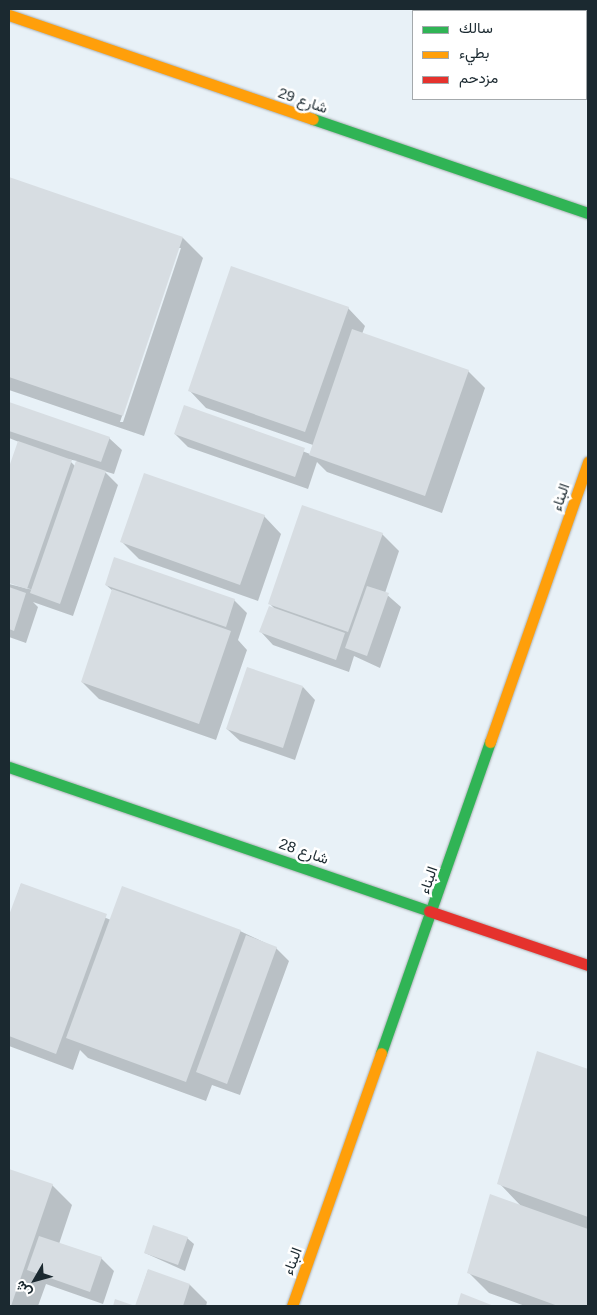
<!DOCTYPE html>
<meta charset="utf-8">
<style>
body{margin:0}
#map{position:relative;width:597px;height:1315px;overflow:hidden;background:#fafafa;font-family:Helvetica,Vazirmatn,sans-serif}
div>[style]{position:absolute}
.built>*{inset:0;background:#e8f1f7}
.shadow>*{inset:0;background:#0003}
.building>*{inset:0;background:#d7dde2}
.roads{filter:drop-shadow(0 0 1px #acb2b5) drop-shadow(0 0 1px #acb2b5)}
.fast>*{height:11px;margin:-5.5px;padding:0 5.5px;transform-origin:5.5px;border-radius:5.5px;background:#30b455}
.slow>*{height:11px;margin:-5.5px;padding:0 5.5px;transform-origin:5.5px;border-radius:5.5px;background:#ff9f0a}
.jam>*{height:11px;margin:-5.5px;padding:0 5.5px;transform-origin:5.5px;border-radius:5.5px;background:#e5322d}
span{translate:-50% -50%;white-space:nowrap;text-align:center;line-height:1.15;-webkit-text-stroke:5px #fff;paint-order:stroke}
.street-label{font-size:15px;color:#1b2930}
.frame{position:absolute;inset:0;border:10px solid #1b2930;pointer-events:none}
.legend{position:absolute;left:412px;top:10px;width:175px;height:90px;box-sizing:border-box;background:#fff;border:1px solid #a4a9ac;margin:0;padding:6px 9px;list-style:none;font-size:15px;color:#1b2930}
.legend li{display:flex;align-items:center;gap:10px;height:25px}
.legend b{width:25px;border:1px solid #a4a9ac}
.north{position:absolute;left:10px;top:1255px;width:50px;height:50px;-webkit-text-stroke:4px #fff;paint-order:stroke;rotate:232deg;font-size:14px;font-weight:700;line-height:20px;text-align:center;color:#1b2930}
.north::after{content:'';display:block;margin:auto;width:18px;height:22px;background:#1b2930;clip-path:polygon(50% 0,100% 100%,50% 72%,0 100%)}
</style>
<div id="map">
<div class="built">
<i style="clip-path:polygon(evenodd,9px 9px,588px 9px,588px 1306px,9px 1306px,9px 9px,413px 11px,586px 11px,586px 99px,413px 99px,413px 11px)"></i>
</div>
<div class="shadow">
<i style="clip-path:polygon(538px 9px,587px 9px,586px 13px)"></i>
<i style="clip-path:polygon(evenodd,9px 178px,183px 238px,203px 258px,144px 436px,9px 390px,9px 178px,178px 248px,181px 248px,123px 422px,120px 422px,178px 248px)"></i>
<i style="clip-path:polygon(348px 308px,365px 326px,362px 334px,468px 371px,485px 388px,442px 513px,327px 472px,317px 462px,308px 489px,188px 447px,175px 434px,185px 406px,310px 454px,313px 445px,206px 408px,189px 390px)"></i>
<i style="clip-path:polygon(evenodd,9px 404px,109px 438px,122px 450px,114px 474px,104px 471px,118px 485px,73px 616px,33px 602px,38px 607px,26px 643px,9px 637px,9px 584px,33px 590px,9px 582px,9px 471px,19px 442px,9px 438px,9px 404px,68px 459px,77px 461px,75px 466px,68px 459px)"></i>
<i style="clip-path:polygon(264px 516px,281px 534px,258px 601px,139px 559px,122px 542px)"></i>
<i style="clip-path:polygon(382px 534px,399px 551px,385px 593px,401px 607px,380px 668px,354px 656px,349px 672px,273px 645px,261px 632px,275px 609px,269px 603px)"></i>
<i style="clip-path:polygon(106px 585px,234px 600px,247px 613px,238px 640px,247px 650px,216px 740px,99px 699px,82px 682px,113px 591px)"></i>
<i style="clip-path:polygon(303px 687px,315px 700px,295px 760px,240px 741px,227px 729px)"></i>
<i style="clip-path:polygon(21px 884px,111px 920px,240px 931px,276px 948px,289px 961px,240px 1095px,212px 1085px,206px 1101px,88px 1058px,80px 1050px,73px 1070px,9px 1046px,9px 919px)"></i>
<i style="clip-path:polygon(538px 1053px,588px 1070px,588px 1306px,525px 1306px,489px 1293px,469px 1273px,522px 1207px,499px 1183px)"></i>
<i style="clip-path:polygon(9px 1170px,52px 1185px,72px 1205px,59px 1244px,101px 1258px,114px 1271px,103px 1304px,46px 1284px,38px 1306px,9px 1306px)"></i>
<i style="clip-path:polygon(187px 1238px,194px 1244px,185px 1271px,145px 1253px)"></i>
<i style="clip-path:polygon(148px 1270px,190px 1285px,207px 1302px,206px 1306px,136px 1306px)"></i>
</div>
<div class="building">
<i style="clip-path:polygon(537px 9px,570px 9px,536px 11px)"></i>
<i style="clip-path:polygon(9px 177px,183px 237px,123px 416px,9px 377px)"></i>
<i style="clip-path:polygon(231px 266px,349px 307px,305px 432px,188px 391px)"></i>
<i style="clip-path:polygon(352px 329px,469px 370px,425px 496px,309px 455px)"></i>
<i style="clip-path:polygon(9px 402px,110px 437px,101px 462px,9px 431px)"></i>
<i style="clip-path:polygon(184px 405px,305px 448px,295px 477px,174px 434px)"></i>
<i style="clip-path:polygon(18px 441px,72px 460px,27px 589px,9px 583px,9px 467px)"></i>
<i style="clip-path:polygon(76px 461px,106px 471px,60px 604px,30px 593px)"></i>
<i style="clip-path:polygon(144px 473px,265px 515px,240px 585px,120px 542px)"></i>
<i style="clip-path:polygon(302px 505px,383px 533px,348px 632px,268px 604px)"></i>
<i style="clip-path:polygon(114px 557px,235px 599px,226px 627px,105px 585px)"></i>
<i style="clip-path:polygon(367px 586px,389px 593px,367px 656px,345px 648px)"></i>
<i style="clip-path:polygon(9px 587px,26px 593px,14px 631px,9px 629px)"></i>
<i style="clip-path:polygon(112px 589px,231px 631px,199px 724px,81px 682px)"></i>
<i style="clip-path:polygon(269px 606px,345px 633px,336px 660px,259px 632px)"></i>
<i style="clip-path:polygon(247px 667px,303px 686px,283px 748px,226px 729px)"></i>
<i style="clip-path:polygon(21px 883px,107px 914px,56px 1054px,9px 1036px,9px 915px)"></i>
<i style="clip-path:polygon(122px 886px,241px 930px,186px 1082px,66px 1038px)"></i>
<i style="clip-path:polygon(246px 935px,277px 947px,227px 1084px,196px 1072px)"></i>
<i style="clip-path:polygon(537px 1051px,588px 1069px,588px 1217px,497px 1184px)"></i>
<i style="clip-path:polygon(9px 1169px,53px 1184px,11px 1306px,9px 1306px)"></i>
<i style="clip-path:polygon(490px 1194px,588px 1229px,588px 1306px,558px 1306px,467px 1273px)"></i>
<i style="clip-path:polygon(153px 1225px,188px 1237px,178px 1265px,144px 1253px)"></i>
<i style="clip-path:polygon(39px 1236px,102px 1257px,90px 1292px,27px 1270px)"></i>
<i style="clip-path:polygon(148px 1269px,190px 1284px,183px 1306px,135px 1306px)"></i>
<i style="clip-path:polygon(461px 1293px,494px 1306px,457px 1306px)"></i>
<i style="clip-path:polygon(115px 1299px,135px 1306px,113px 1306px)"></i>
</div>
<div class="roads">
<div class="fast">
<i style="left:313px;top:119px;width:291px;rotate:18.9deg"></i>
<i style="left:9px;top:767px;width:444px;rotate:18.9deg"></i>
<i style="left:381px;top:1053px;width:330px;rotate:-70.7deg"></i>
</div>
<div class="slow">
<i style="left:9px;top:15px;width:321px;rotate:18.9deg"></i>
<i style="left:490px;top:742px;width:297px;rotate:-70.7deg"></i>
<i style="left:292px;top:1306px;width:268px;rotate:-70.6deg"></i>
</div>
<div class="jam">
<i style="left:429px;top:911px;width:168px;rotate:18.8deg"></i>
</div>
</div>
<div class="street-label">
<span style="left:303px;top:100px;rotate:19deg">شارع 29</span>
<span style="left:560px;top:497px;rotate:-71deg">البناء</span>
<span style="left:304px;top:851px;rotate:19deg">شارع 28</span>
<span style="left:428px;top:880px;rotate:-71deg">البناء</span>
<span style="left:292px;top:1261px;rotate:-70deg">البناء</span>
</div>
<div class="frame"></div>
<ul class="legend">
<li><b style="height:6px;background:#30b455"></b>سالك</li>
<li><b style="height:6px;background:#ff9f0a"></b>بطيء</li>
<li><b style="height:6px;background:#e5322d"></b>مزدحم</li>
</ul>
<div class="north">ش</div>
</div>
